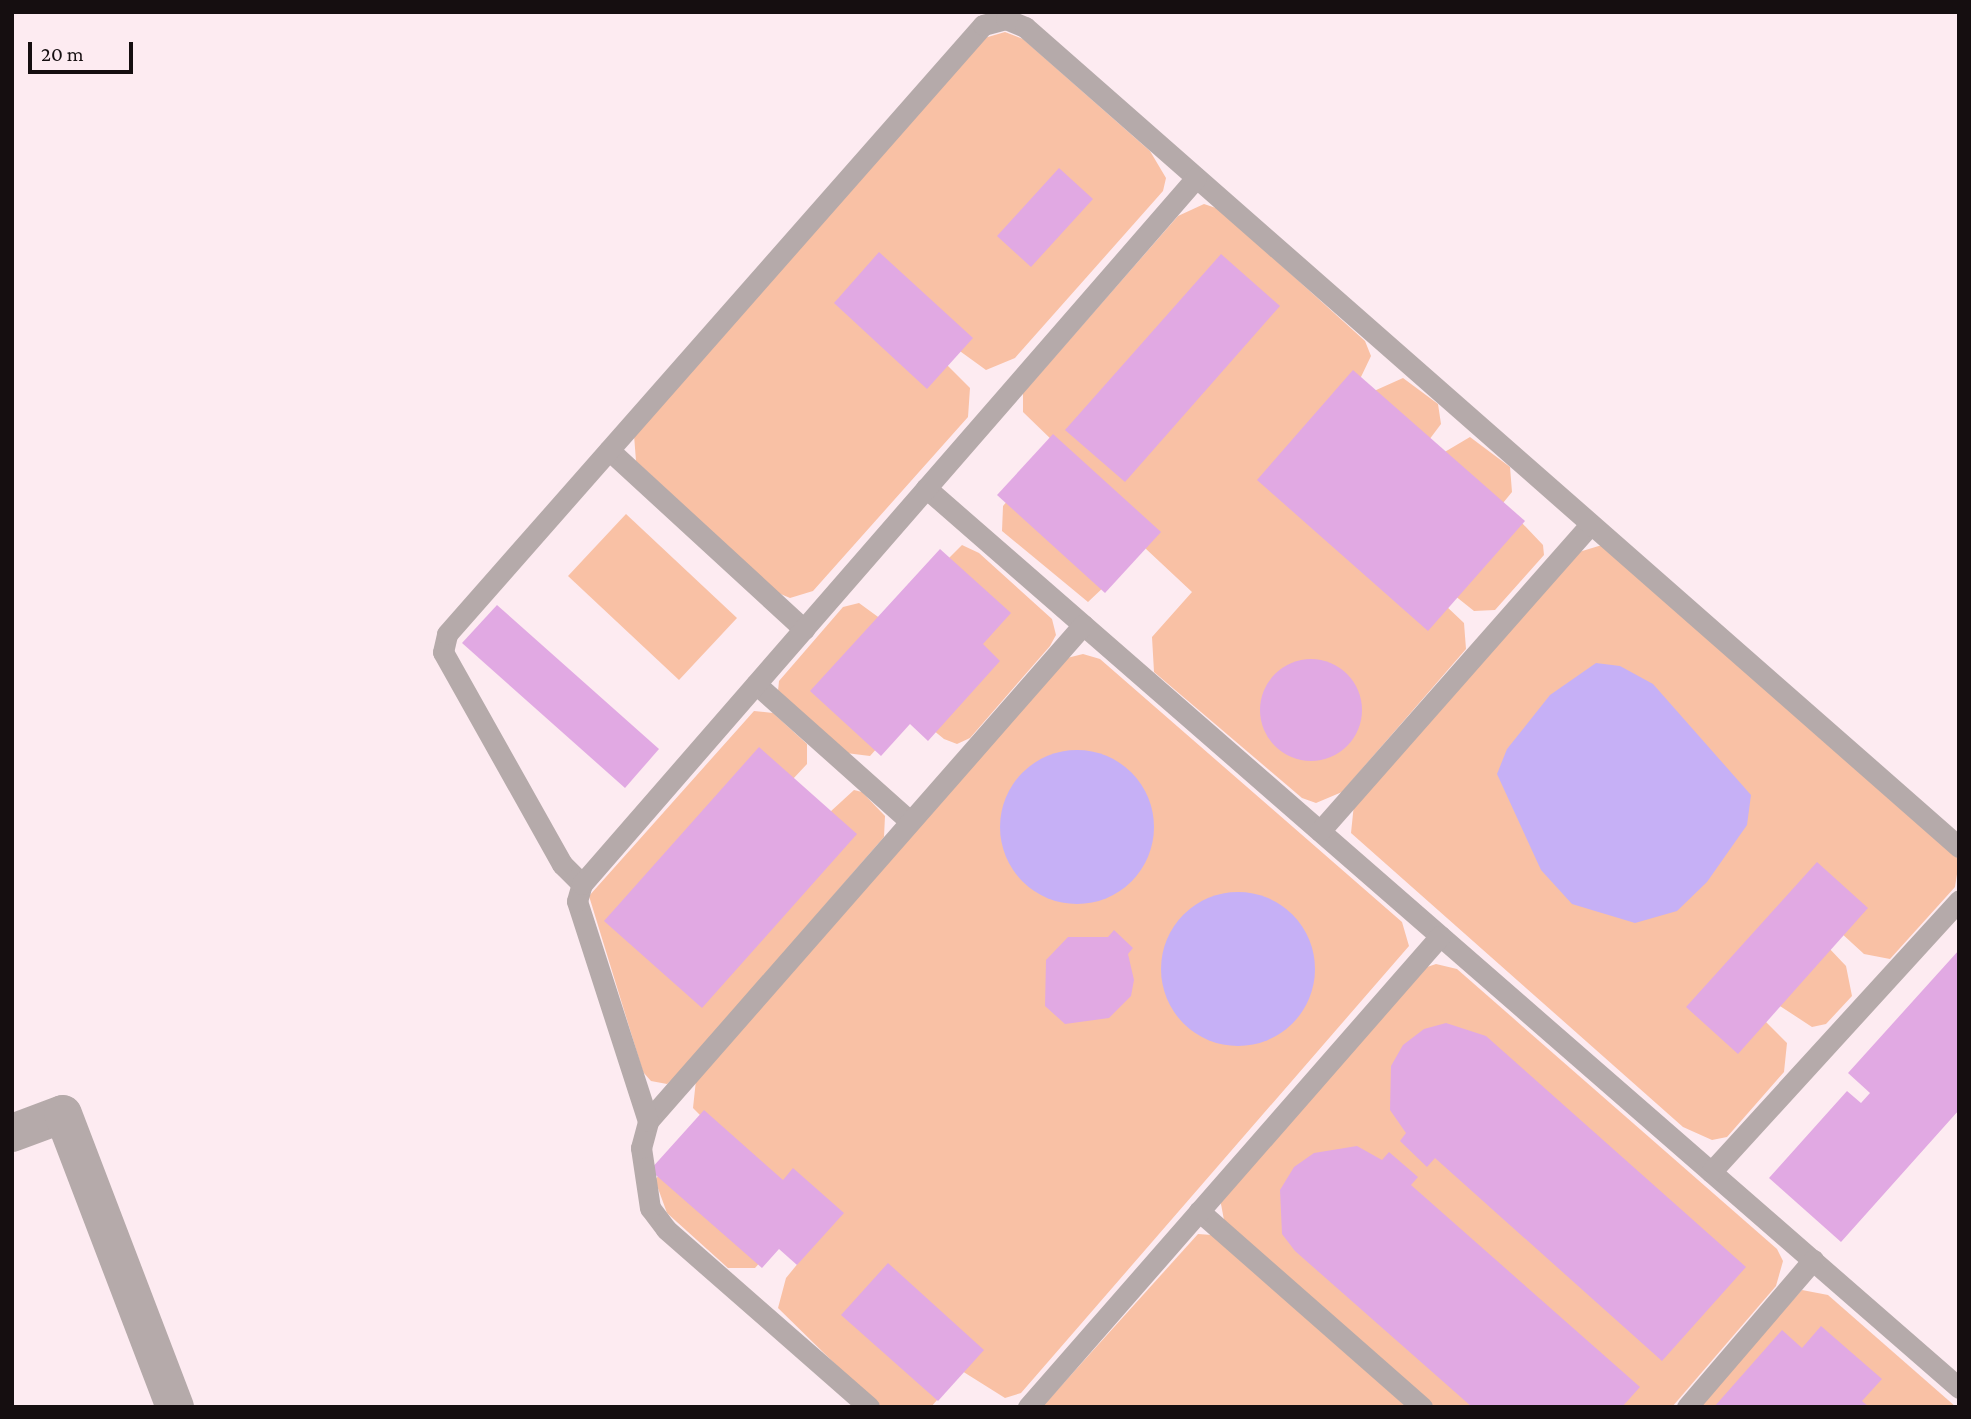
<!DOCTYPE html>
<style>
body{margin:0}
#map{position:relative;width:1971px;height:1419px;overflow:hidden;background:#fdebf1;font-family:"Crimson Pro",serif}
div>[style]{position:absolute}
.green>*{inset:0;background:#f9c1a5}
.water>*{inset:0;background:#c6b0f6}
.round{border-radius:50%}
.building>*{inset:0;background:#e1a9e3}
.service>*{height:21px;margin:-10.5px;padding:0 10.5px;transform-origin:10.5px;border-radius:10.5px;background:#b5aaaa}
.minor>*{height:38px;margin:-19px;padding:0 19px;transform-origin:19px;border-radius:19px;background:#b5aaaa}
span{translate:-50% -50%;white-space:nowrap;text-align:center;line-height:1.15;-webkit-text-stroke:7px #fdebf1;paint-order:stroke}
.frame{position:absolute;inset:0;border:14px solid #150e10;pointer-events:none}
.scale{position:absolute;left:28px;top:42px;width:105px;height:32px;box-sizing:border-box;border:4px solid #150e10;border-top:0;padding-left:9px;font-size:21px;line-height:24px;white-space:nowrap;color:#150e10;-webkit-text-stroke:5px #fdebf1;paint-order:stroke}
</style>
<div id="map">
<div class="green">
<i style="clip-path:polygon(1005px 32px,1023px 39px,1150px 151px,1166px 178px,1163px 191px,1015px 358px,986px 370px,957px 349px,945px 363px,970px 388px,968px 417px,813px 591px,790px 598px,776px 592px,636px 461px,634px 435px,981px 39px)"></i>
<i style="clip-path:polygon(1204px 204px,1219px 209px,1365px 341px,1371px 356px,1360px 379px,1374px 391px,1403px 378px,1438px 404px,1441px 424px,1429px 440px,1443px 453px,1470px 437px,1510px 467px,1512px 492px,1503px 503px,1543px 545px,1544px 555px,1495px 610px,1474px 611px,1454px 595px,1445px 605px,1464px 623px,1466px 649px,1342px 792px,1316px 803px,1302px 798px,1154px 672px,1152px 637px,1192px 592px,1145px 548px,1088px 602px,1002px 531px,1003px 506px,1056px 444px,1023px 412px,1023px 393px,1178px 216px)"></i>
<i style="clip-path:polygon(626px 514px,737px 618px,679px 680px,568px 576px)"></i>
<i style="clip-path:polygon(962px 545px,979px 553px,1052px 619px,1056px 635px,1050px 646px,970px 738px,957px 744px,944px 739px,910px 711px,870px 756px,846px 753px,778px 691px,779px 681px,843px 607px,859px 603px,885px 622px)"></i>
<i style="clip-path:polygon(1602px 545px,1951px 848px,1959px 861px,1955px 887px,1890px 959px,1864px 954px,1840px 932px,1827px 946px,1846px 966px,1852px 996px,1826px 1024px,1812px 1027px,1777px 1004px,1763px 1019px,1787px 1043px,1784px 1072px,1727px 1137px,1712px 1140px,1683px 1127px,1351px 833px,1354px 804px,1579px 552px)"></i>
<i style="clip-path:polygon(1083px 654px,1100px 659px,1402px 922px,1409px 946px,1021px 1393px,1005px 1398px,962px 1371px,931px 1407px,879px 1407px,778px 1308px,786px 1278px,804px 1256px,783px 1236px,755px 1268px,728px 1268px,667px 1213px,655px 1180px,704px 1119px,693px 1108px,696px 1080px,1067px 658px)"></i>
<i style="clip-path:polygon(754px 711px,773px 713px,807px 744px,807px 764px,792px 780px,830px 812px,854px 790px,862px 792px,885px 816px,884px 837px,679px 1074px,667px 1084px,651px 1081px,643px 1072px,589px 896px)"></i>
<i style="clip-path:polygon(1436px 964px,1457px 969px,1777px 1249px,1783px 1261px,1776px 1286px,1672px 1407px,1434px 1407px,1225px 1225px,1220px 1199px,1424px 968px)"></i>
<i style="clip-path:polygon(1198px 1234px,1212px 1235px,1407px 1407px,1042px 1407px)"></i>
<i style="clip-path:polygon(1802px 1290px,1828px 1295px,1956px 1407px,1695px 1407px)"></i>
</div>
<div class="water">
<i style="clip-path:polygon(1596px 663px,1620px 666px,1653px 684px,1751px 795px,1747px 825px,1707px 882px,1677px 911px,1635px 923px,1572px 904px,1541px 870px,1497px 774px,1507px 749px,1550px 695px)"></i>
<i class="round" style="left:1000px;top:750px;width:154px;height:154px"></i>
<i class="round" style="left:1161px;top:892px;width:154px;height:154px"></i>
</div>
<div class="building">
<i style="clip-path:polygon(1059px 168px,1093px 199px,1031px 267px,997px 236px)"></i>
<i style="clip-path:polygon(879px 252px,973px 338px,927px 389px,834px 303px)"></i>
<i style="clip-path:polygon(1221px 254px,1280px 306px,1125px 482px,1065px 430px)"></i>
<i style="clip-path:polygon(1353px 370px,1525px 521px,1428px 631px,1257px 480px)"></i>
<i style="clip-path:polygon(1053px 434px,1161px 532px,1105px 593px,997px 495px)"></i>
<i style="clip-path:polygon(940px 549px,1011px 613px,983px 644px,1000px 661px,928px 741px,910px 724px,881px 756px,810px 691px)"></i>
<i style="clip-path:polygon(497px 605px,659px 749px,625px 788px,462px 643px)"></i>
<i class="round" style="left:1260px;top:659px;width:102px;height:102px"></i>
<i style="clip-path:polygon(759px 747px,857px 834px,702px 1008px,604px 921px)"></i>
<i style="clip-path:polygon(1817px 862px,1868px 908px,1738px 1054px,1686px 1007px)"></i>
<i style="clip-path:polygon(1114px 930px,1133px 948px,1128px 954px,1134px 980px,1131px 996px,1109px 1018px,1065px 1024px,1045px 1006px,1046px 960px,1068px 937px,1108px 937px)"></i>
<i style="clip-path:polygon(1959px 950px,1959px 1110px,1841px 1242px,1769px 1178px,1847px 1091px,1861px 1103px,1870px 1093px,1848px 1073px)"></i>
<i style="clip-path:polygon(1446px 1023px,1486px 1036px,1746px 1267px,1662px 1361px,1435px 1158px,1427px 1167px,1400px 1141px,1406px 1133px,1390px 1110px,1391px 1066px,1403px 1045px,1424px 1029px)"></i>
<i style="clip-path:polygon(704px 1110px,783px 1180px,793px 1168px,844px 1213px,797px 1265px,779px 1249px,762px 1268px,650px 1170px)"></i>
<i style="clip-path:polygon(1357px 1146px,1382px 1160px,1389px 1152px,1418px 1177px,1411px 1185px,1640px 1387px,1622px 1407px,1472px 1407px,1295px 1251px,1282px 1234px,1280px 1190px,1294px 1167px,1314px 1153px)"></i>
<i style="clip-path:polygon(888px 1263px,984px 1350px,938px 1401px,841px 1315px)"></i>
<i style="clip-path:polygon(1821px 1326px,1882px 1379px,1862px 1401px,1869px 1407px,1714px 1407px,1782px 1330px,1802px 1348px)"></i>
</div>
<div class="service">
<i style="left:609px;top:450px;width:265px;rotate:42.6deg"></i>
<i style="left:926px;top:488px;width:1370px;rotate:41.06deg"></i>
<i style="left:756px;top:684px;width:206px;rotate:41.7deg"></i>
<i style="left:1320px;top:831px;width:409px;rotate:-48.6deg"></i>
<i style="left:582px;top:884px;width:28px;rotate:-135deg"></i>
<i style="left:562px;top:864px;width:243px;rotate:-119.3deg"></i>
<i style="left:443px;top:652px;width:18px;rotate:-77deg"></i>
<i style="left:447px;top:634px;width:811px;rotate:-48.65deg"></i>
<i style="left:983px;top:25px;width:24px;rotate:-15deg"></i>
<i style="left:1006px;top:19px;width:21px;rotate:23deg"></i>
<i style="left:1025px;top:27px;width:1243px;rotate:41.28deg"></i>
<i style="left:648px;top:1121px;width:660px;rotate:-48.75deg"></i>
<i style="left:1711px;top:1172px;width:368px;rotate:-47.6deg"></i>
<i style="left:1199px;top:1211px;width:297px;rotate:41.3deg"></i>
<i style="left:869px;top:1407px;width:270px;rotate:-138.8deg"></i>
<i style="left:666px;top:1229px;width:26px;rotate:-127deg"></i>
<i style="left:650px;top:1208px;width:61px;rotate:-98.5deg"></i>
<i style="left:641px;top:1148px;width:28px;rotate:-75deg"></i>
<i style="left:648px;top:1121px;width:231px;rotate:-107.9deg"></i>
<i style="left:577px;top:901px;width:18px;rotate:-74deg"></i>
<i style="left:582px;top:884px;width:936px;rotate:-48.99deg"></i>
<i style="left:1028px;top:1407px;width:626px;rotate:-48.82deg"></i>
<i style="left:1687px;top:1407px;width:194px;rotate:-49.4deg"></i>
</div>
<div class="minor">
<i style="left:12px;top:1133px;width:54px;rotate:-20.4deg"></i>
<i style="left:63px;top:1114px;width:314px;rotate:69.1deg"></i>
</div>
<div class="frame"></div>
<div class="scale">20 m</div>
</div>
